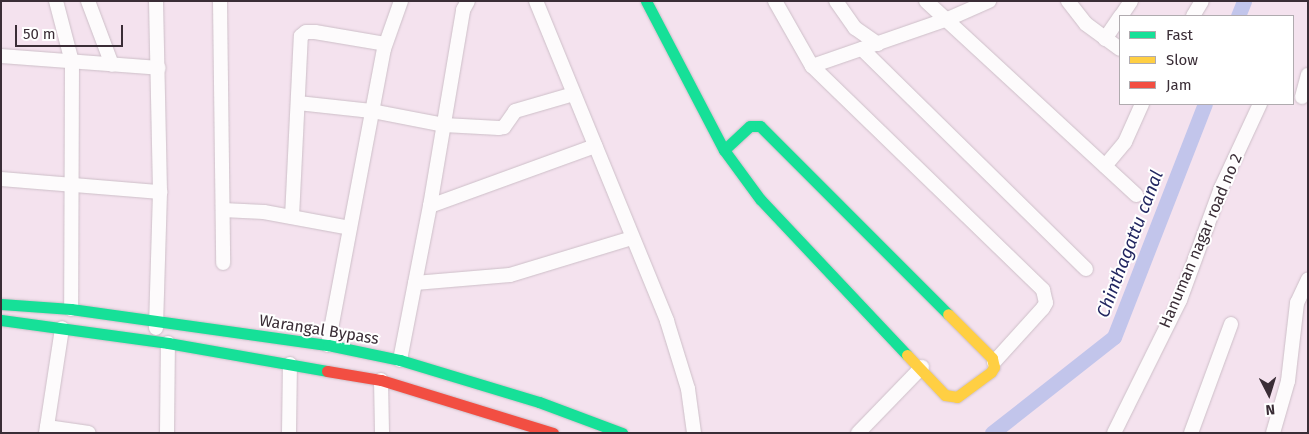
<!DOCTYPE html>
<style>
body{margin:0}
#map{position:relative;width:1309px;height:434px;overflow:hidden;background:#f4e2ee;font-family:"Fira Sans",sans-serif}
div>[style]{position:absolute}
.canal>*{height:15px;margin:-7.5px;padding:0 7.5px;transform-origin:7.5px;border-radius:7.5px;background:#c2c5eb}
.roads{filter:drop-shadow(0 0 1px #cdbfc8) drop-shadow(0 0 1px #cdbfc8)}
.street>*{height:14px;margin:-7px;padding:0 7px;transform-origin:7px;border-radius:7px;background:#fdfbfc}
.fast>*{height:11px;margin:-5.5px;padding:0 5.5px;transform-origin:5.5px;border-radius:5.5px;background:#16e098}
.slow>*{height:11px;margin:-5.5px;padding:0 5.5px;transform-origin:5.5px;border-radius:5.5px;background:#ffcf43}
.jam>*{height:11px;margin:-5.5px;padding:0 5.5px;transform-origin:5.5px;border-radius:5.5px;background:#f24e42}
span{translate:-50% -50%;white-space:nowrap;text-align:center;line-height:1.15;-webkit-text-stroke:4px #fff;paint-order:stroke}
.street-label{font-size:16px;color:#3a2d36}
.water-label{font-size:18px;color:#232761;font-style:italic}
.frame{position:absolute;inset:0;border:2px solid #3a2d36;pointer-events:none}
.legend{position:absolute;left:1119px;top:15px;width:175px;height:90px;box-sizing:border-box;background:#fff;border:1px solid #b0abaf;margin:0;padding:6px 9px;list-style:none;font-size:15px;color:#3a2d36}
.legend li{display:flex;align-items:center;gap:10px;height:25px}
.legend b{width:25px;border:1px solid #b0abaf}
.north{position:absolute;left:1244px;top:369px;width:50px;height:50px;-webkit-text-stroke:4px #fff;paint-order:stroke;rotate:175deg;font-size:14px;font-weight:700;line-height:20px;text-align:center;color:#3a2d36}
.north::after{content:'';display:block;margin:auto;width:18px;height:22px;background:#3a2d36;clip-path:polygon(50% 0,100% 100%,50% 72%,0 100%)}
.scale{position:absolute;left:15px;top:25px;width:108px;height:22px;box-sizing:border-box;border:2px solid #3a2d36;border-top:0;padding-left:6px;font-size:15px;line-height:18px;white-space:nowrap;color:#3a2d36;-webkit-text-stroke:4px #fff;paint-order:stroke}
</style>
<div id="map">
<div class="canal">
<i style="left:1238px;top:16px;width:16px;rotate:-68deg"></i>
<i style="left:992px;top:433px;width:155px;rotate:-38.2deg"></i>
<i style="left:1114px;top:337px;width:250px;rotate:-68.7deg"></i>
</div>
<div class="roads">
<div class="street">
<i style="left:56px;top:1px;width:63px;rotate:75.3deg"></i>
<i style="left:72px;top:62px;width:247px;rotate:90.2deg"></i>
<i style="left:88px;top:1px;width:68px;rotate:69.4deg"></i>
<i style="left:156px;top:1px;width:191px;rotate:88.8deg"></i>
<i style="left:160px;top:192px;width:136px;rotate:91.7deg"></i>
<i style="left:220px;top:1px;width:262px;rotate:89.3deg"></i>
<i style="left:536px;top:1px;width:346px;rotate:67.7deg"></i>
<i style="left:667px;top:321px;width:71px;rotate:72.8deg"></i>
<i style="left:688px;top:389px;width:44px;rotate:82.2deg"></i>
<i style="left:775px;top:1px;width:75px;rotate:60.4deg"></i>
<i style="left:812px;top:66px;width:322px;rotate:44.1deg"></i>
<i style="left:1043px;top:290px;width:13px;rotate:77deg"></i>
<i style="left:1046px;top:303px;width:6px;rotate:121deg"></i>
<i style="left:1043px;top:308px;width:73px;rotate:132.2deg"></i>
<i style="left:836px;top:1px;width:33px;rotate:55deg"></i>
<i style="left:855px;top:28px;width:28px;rotate:35deg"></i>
<i style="left:926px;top:1px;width:286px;rotate:42.7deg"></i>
<i style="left:1068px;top:1px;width:29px;rotate:52deg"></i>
<i style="left:1086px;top:24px;width:42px;rotate:36.3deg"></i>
<i style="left:1121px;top:16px;width:18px;rotate:-56deg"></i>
<i style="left:1193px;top:16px;width:17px;rotate:-59deg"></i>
<i style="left:1105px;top:39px;width:27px;rotate:-56deg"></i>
<i style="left:862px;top:49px;width:314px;rotate:44.5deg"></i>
<i style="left:1px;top:56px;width:158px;rotate:4.3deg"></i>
<i style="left:812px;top:66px;width:144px;rotate:-19.1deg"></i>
<i style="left:948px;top:19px;width:45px;rotate:-23.7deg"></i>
<i style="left:1302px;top:97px;width:23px;rotate:-75deg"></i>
<i style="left:298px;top:103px;width:74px;rotate:6.2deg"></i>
<i style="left:372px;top:111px;width:73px;rotate:11deg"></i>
<i style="left:444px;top:125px;width:55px;rotate:3.1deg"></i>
<i style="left:499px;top:128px;width:5px;rotate:-11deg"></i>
<i style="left:504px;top:127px;width:19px;rotate:-55deg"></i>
<i style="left:515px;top:111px;width:61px;rotate:-16.1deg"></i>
<i style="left:1105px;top:166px;width:31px;rotate:-50deg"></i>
<i style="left:1125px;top:142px;width:42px;rotate:-65.9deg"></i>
<i style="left:1px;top:179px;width:160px;rotate:4.7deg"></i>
<i style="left:430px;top:206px;width:199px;rotate:-80.4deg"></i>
<i style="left:463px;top:10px;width:10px;rotate:-61deg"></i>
<i style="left:223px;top:210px;width:41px;rotate:2.8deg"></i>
<i style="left:264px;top:212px;width:87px;rotate:10.5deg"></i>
<i style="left:292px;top:217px;width:181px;rotate:-87.2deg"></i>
<i style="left:301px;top:36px;width:6px;rotate:-39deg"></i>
<i style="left:306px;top:32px;width:9px"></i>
<i style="left:315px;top:32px;width:71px;rotate:9.7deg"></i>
<i style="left:415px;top:283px;width:95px;rotate:-4.8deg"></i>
<i style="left:510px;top:275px;width:127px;rotate:-16.9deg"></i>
<i style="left:328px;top:345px;width:301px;rotate:-79.3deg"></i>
<i style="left:384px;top:49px;width:51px;rotate:-70.5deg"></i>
<i style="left:400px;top:360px;width:157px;rotate:-79deg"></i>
<i style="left:430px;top:206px;width:176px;rotate:-20deg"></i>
<i style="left:381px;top:380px;width:53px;rotate:88.9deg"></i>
<i style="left:47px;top:427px;width:42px;rotate:8.1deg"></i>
<i style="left:46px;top:433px;width:106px;rotate:-81.3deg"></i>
<i style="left:167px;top:433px;width:90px;rotate:-89.4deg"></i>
<i style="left:289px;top:433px;width:69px;rotate:-89.2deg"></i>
<i style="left:858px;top:433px;width:92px;rotate:-45.9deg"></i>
<i style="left:1114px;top:433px;width:148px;rotate:-63.6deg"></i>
<i style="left:1180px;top:300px;width:119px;rotate:-69.9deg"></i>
<i style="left:1221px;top:188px;width:93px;rotate:-65.1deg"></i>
<i style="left:1191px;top:433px;width:116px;rotate:-69.8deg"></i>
<i style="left:1273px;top:433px;width:54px;rotate:-73.9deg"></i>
<i style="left:1288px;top:381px;width:79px;rotate:-83.4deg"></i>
<i style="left:1297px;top:303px;width:26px;rotate:-65deg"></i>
</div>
<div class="fast">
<i style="left:646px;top:1px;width:168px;rotate:62.4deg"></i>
<i style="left:724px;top:150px;width:61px;rotate:53.7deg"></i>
<i style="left:760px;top:199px;width:214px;rotate:46.7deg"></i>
<i style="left:724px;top:150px;width:35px;rotate:-43deg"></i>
<i style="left:750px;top:126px;width:10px"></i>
<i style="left:760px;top:126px;width:266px;rotate:45deg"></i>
<i style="left:1px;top:304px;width:70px;rotate:4.1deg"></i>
<i style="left:71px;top:309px;width:260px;rotate:8deg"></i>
<i style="left:328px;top:345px;width:74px;rotate:11.8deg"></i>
<i style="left:400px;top:360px;width:145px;rotate:16.8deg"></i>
<i style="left:539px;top:402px;width:89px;rotate:20.5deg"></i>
<i style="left:1px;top:320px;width:169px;rotate:7.8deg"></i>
<i style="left:168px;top:343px;width:161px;rotate:10deg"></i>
</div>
<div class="slow">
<i style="left:907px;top:355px;width:55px;rotate:46.5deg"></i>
<i style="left:945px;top:395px;width:12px;rotate:9deg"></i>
<i style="left:957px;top:397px;width:42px;rotate:-36.3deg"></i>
<i style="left:991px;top:372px;width:6px;rotate:-59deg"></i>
<i style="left:994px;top:367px;width:9px;rotate:-103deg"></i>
<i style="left:992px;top:358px;width:62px;rotate:-135deg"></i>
</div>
<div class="jam">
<i style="left:327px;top:371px;width:55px;rotate:9.5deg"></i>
<i style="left:381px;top:380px;width:180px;rotate:17.1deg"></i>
</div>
</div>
<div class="street-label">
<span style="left:1201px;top:241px;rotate:-67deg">Hanuman nagar road no 2</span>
<span style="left:319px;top:330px;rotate:9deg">Warangal Bypass</span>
</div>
<div class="water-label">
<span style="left:1130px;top:244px;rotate:-69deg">Chinthagattu canal</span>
</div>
<div class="frame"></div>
<ul class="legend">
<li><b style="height:6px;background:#16e098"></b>Fast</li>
<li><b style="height:6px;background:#ffcf43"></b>Slow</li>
<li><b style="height:6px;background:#f24e42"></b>Jam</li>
</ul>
<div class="north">N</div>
<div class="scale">50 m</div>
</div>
